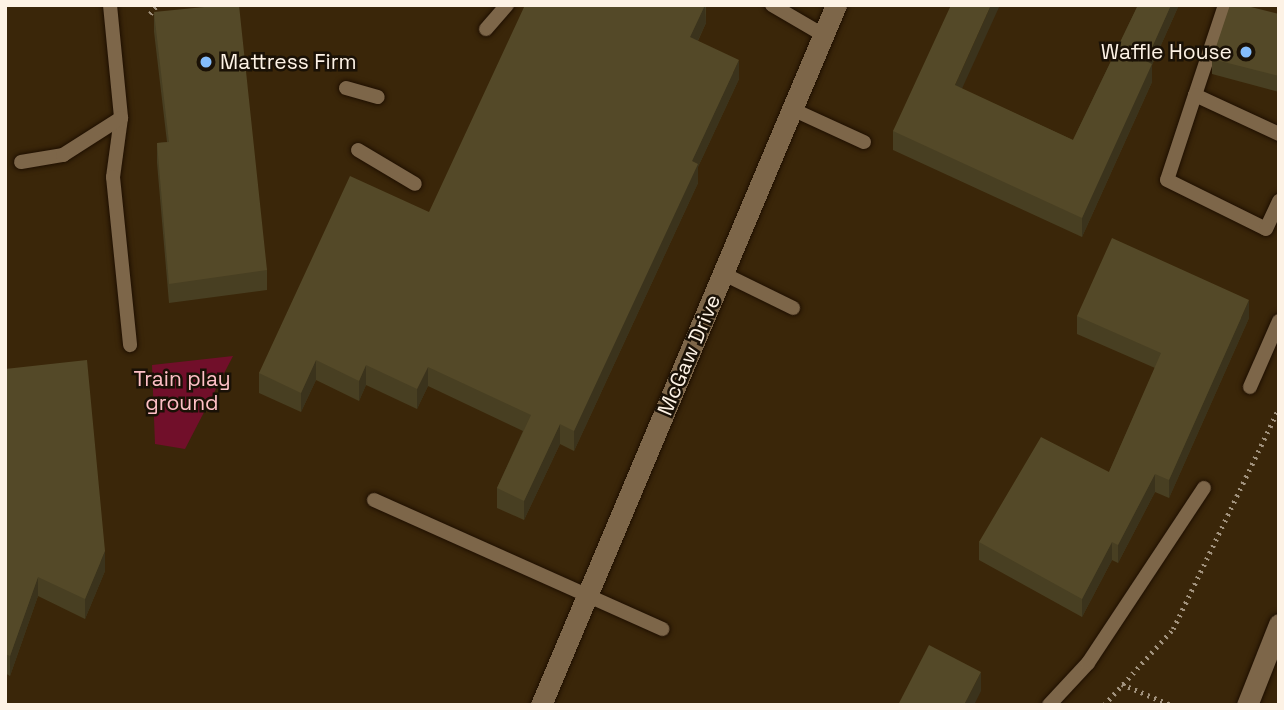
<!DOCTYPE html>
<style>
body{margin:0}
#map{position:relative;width:1284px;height:710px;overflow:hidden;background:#3a2609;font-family:"Space Grotesk",sans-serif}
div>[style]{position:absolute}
.green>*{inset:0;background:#710f2a}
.path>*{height:4.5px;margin-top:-2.25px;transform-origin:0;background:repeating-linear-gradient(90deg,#a1927d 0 2px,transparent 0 7px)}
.roads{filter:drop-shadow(0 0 2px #1e0f00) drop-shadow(0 0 2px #1e0f00)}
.lane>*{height:14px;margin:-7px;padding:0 7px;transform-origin:7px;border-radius:7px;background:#7d6649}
.street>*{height:21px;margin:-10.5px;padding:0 10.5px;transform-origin:10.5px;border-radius:10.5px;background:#7d6649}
.secondary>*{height:21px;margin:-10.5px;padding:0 10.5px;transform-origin:10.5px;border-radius:10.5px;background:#7d6649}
.wall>*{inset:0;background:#483f22}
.shaded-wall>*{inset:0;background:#3b331c}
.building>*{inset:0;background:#544928}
.dots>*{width:19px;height:19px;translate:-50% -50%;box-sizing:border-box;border:4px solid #1a1106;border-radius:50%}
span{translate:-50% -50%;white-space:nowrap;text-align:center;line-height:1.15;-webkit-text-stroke:5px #1a1106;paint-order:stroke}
.poi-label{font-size:21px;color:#fdf2e5}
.right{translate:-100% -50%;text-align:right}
.left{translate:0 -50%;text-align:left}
.street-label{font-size:21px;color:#fdf2e5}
.park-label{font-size:21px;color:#fec0c6}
.frame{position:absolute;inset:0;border:7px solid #fdf2e5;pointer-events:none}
</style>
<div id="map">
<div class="green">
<i style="clip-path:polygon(233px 356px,185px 449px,155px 444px,152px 365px)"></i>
</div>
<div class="path">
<i style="left:150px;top:14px;width:11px;rotate:-52deg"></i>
<i style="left:1122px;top:684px;width:53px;rotate:23.2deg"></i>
<i style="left:1104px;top:705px;width:103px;rotate:-47.8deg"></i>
<i style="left:1173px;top:629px;width:245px;rotate:-64.4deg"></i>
</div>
<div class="roads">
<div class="lane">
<i style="left:110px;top:5px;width:114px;rotate:84.4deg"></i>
<i style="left:121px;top:118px;width:60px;rotate:97.7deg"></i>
<i style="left:113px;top:177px;width:169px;rotate:84.2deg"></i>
<i style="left:772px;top:5px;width:61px;rotate:30.3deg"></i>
<i style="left:1225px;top:5px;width:95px;rotate:108.4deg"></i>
<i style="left:1195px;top:95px;width:93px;rotate:24.9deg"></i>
<i style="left:486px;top:29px;width:32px;rotate:-49deg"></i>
<i style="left:346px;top:88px;width:33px;rotate:16deg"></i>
<i style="left:1195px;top:95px;width:89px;rotate:108.2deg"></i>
<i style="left:1167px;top:180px;width:110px;rotate:26.3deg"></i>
<i style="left:1266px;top:229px;width:31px;rotate:-65deg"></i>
<i style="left:794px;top:110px;width:77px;rotate:24.6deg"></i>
<i style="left:358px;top:150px;width:66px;rotate:30.8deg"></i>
<i style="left:21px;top:162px;width:43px;rotate:-9.5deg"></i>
<i style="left:63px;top:155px;width:69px;rotate:-32.5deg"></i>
<i style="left:724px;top:274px;width:77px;rotate:26.2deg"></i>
<i style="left:1250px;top:387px;width:72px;rotate:-66.3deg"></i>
<i style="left:374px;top:500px;width:316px;rotate:24.1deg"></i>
<i style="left:1049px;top:705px;width:57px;rotate:-47.1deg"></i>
<i style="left:1088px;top:663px;width:210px;rotate:-56.5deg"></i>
</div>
<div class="street">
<i style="left:541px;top:705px;width:760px;rotate:-67.15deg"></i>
</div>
<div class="secondary">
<i style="left:1247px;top:705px;width:87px;rotate:-68.4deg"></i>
</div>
</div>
<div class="wall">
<i style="clip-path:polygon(706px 5px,706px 23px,698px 41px,739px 79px,698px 167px,698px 183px,574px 451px,560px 444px,524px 520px,497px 508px,497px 488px,523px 431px,428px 386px,417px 409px,366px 385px,359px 401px,316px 380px,301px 412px,259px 393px,259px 373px,429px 212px)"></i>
<i style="clip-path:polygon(1138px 5px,1179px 5px,1152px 65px,1152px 82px,1082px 237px,893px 150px,893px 131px,962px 89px,1073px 140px)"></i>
<i style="clip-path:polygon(154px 12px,267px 270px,267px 290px,169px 303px,157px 163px,157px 143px,167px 142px,154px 32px)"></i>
<i style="clip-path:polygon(1279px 14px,1279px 92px,1212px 74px,1212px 59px)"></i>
<i style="clip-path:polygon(1077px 316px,1249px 318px,1169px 498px,1155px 492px,1118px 563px,1112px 560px,1082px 617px,979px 560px,979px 542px,1109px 472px,1155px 368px,1077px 334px)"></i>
<i style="clip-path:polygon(5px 369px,105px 571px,85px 619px,38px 596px,10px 676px,5px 673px)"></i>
</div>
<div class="shaded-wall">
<i style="clip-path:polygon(705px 5px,706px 23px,690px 57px,690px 37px)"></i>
<i style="clip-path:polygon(991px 5px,1000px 5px,955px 104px,955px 85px)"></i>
<i style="clip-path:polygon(1171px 5px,1179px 5px,1152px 65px,1152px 82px,1082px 237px,1082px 218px,1146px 61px)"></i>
<i style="clip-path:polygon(739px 60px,739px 79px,698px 167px,698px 183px,574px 451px,574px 431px,692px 161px)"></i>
<i style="clip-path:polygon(1249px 300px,1249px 318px,1169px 498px,1169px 480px)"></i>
<i style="clip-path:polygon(316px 360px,316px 380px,301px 412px,301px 393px)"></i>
<i style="clip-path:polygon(366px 365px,366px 385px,359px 401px,359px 381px)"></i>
<i style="clip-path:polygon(428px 367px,428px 386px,417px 409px,417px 389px)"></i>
<i style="clip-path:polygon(560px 424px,560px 444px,524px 520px,524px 501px)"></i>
<i style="clip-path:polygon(1155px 474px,1155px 492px,1118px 563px,1118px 545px)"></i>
<i style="clip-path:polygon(1112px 542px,1112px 560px,1082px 617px,1082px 599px)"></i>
<i style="clip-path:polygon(105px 551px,105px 571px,85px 619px,85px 599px)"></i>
<i style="clip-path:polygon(38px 577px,38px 596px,10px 676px,10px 656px)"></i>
<i style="clip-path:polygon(981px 672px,981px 691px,974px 705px,964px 705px)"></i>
</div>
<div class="building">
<i style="clip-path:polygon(224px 5px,239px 5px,267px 270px,169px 284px,157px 143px,169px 142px,154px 12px)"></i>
<i style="clip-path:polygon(525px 5px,705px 5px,690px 37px,739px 60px,692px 161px,698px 164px,574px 431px,560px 424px,524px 501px,497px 488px,531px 415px,428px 367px,417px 389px,366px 365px,359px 381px,316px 360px,301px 393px,259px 373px,350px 176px,429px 212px)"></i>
<i style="clip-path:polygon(951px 5px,991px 5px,955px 85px,1073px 140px,1138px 5px,1171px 5px,1146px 61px,1152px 64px,1082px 218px,893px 131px)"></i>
<i style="clip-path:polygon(1230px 5px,1243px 5px,1279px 14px,1279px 76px,1212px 59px)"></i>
<i style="clip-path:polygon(1112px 238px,1249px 300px,1169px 480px,1155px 474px,1118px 545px,1112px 542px,1082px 599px,979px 542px,1041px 437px,1109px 472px,1161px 353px,1077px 316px)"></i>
<i style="clip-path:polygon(87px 360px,105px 551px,85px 599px,38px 577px,10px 656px,5px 654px,5px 369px)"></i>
<i style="clip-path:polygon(929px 645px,981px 672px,964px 705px,898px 705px)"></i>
</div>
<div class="dots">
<i style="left:1246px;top:52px;background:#84bcfb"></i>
<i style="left:206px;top:62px;background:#84bcfb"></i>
</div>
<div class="poi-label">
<span class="right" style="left:1232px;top:52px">Waffle House</span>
<span class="left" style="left:220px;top:62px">Mattress Firm</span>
</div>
<div class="street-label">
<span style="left:689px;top:355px;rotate:-67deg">McGaw Drive</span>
</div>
<div class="park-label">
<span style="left:182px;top:391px">Train play<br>ground</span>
</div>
<div class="frame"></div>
</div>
